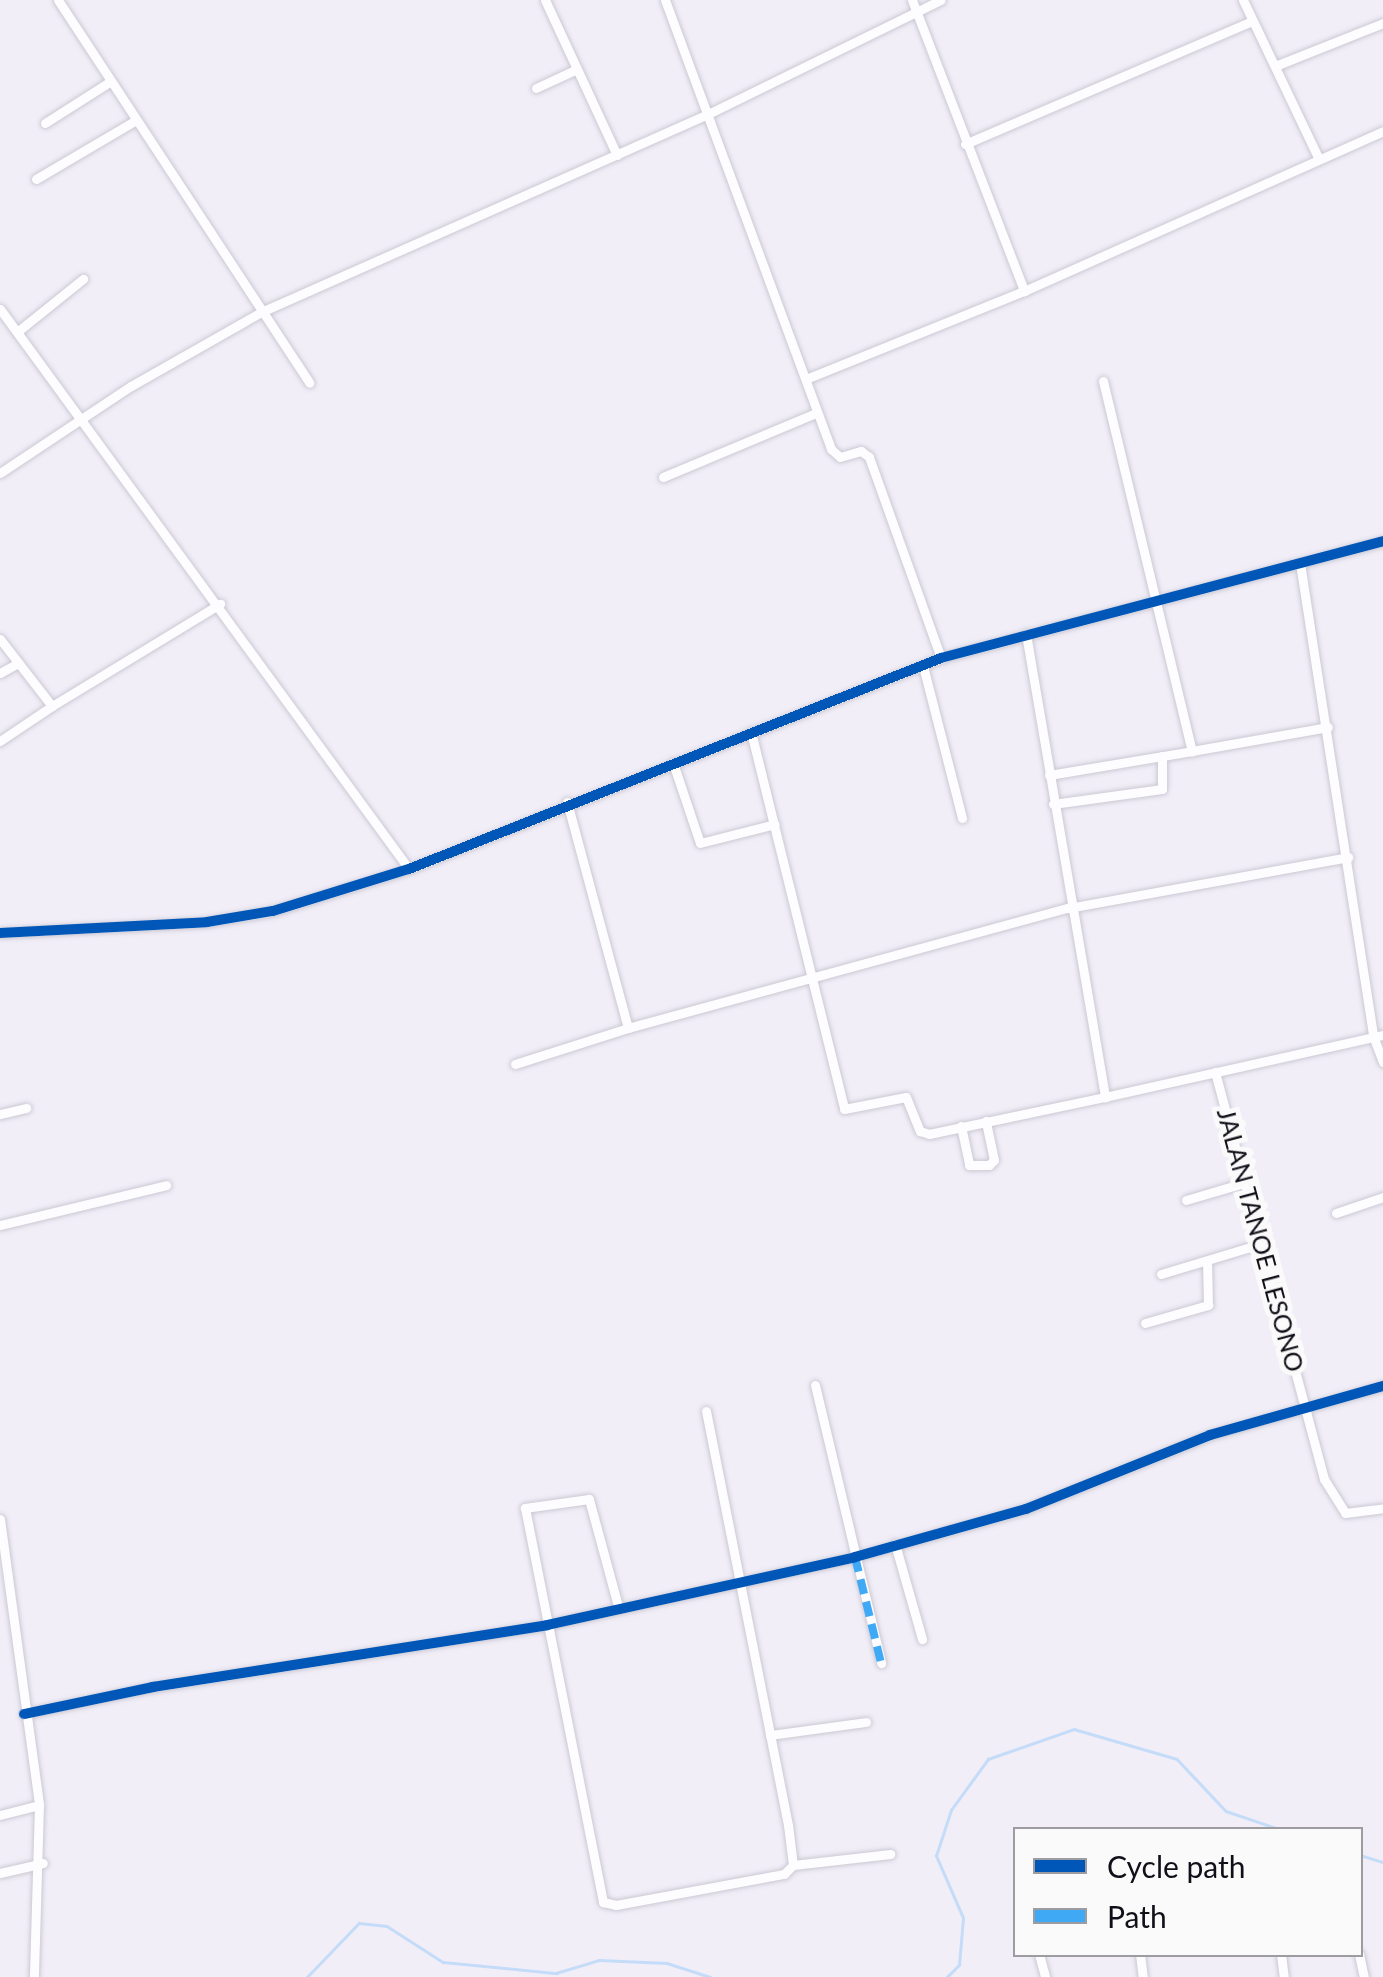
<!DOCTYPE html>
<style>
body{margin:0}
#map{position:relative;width:1383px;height:1977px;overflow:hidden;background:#f1eef8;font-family:Lato,sans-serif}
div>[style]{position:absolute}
.stream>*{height:2.5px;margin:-1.25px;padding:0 1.25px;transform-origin:1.25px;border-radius:1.25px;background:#c5dcf9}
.roads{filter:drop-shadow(0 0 2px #ccc9d3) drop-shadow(0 0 2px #ccc9d3)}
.minor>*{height:9px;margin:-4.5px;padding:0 4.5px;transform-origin:4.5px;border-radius:4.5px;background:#fdfcfe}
.quiet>*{height:8px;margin-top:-4px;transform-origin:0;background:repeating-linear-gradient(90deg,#3fa9f5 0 15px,transparent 0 23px)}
.cycleway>*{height:10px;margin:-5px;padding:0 5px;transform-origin:5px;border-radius:5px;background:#0057b8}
span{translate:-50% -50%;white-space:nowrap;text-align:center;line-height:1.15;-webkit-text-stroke:10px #fafafa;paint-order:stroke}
.street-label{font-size:25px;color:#120f19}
.legend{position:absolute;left:1013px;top:1827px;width:350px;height:130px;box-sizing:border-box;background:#fafafa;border:2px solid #9d9ca0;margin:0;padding:12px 18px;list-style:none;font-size:30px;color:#120f19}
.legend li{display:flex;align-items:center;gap:20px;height:50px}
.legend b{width:50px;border:2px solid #9d9ca0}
</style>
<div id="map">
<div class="stream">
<i style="left:1360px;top:1855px;width:24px;rotate:17deg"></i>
<i style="left:307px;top:1977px;width:75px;rotate:-46.1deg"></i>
<i style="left:359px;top:1923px;width:28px;rotate:6deg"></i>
<i style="left:387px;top:1926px;width:67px;rotate:32.7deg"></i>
<i style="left:443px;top:1962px;width:114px;rotate:5.6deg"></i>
<i style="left:556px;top:1973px;width:45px;rotate:-16.8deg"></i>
<i style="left:599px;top:1960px;width:68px;rotate:2.5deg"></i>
<i style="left:667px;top:1963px;width:45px;rotate:18deg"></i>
<i style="left:947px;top:1977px;width:17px;rotate:-45deg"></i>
<i style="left:959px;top:1965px;width:47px;rotate:-85.1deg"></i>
<i style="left:963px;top:1918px;width:68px;rotate:-113.5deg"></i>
<i style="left:936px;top:1856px;width:48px;rotate:-71.9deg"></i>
<i style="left:951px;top:1810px;width:63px;rotate:-54deg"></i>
<i style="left:988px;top:1759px;width:91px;rotate:-19.2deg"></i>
<i style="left:1074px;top:1729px;width:107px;rotate:16.2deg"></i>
<i style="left:1177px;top:1759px;width:71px;rotate:46.7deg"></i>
<i style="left:1226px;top:1811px;width:59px;rotate:18.7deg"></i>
</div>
<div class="roads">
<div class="minor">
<i style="left:58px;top:0;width:458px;rotate:56.7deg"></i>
<i style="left:545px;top:0;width:171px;rotate:65.1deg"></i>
<i style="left:665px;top:0;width:479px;rotate:69.7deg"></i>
<i style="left:831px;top:449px;width:12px;rotate:42deg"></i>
<i style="left:840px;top:457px;width:22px;rotate:-16deg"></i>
<i style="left:861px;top:451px;width:10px;rotate:37deg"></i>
<i style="left:869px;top:457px;width:214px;rotate:70.3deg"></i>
<i style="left:912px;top:0;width:312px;rotate:68.9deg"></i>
<i style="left:1243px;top:0;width:174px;rotate:64.5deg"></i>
<i style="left:1275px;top:66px;width:116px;rotate:-21.7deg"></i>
<i style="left:536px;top:88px;width:45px;rotate:-24.9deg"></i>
<i style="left:45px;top:123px;width:78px;rotate:-32.5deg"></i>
<i style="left:965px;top:144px;width:312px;rotate:-23.2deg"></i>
<i style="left:36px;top:179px;width:116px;rotate:-30.5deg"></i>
<i style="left:0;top:309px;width:693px;rotate:53.86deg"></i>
<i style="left:17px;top:332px;width:85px;rotate:-38.8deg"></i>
<i style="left:806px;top:379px;width:235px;rotate:-22deg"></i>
<i style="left:1024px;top:291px;width:393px;rotate:-24deg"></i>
<i style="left:1103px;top:381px;width:381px;rotate:76.5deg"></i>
<i style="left:1192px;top:751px;width:138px;rotate:-10deg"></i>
<i style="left:0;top:473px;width:157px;rotate:-33.6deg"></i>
<i style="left:131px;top:386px;width:150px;rotate:-29.6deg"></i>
<i style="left:261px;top:312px;width:489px;rotate:-23.9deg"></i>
<i style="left:708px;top:114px;width:259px;rotate:-26.1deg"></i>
<i style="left:663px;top:477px;width:166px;rotate:-22.7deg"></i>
<i style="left:1300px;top:563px;width:479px;rotate:81.2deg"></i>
<i style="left:1373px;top:1036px;width:28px;rotate:69deg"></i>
<i style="left:1026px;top:634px;width:470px;rotate:80.3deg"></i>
<i style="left:1105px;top:1097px;width:285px;rotate:-12.6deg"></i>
<i style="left:0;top:639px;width:85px;rotate:52.2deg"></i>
<i style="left:52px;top:706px;width:63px;rotate:146.1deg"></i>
<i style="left:923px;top:666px;width:157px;rotate:75.6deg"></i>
<i style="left:0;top:673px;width:21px;rotate:-29deg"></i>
<i style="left:52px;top:706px;width:197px;rotate:-31.3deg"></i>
<i style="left:751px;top:732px;width:388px;rotate:76.1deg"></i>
<i style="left:844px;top:1109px;width:63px;rotate:-11deg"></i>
<i style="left:906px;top:1097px;width:37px;rotate:68deg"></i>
<i style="left:920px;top:1131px;width:9px;rotate:18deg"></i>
<i style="left:929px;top:1134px;width:180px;rotate:-11.9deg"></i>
<i style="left:673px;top:763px;width:84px;rotate:71.4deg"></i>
<i style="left:700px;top:843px;width:77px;rotate:-14.2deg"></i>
<i style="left:1049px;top:775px;width:145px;rotate:-9.5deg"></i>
<i style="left:567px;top:802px;width:234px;rotate:74.9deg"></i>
<i style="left:628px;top:1028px;width:456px;rotate:-15.3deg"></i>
<i style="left:1068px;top:908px;width:285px;rotate:-10.3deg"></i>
<i style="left:1053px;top:804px;width:110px;rotate:-7.8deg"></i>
<i style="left:1162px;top:789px;width:33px;rotate:-90deg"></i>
<i style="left:0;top:933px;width:207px;rotate:-3deg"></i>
<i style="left:207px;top:922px;width:67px;rotate:-9.5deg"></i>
<i style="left:273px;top:911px;width:142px;rotate:-17.2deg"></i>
<i style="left:409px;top:869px;width:572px;rotate:-21.63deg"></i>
<i style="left:941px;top:658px;width:457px;rotate:-14.8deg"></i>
<i style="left:515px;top:1064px;width:119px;rotate:-17.7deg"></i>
<i style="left:1215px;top:1072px;width:421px;rotate:75deg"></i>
<i style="left:1324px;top:1479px;width:40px;rotate:58deg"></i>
<i style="left:1345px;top:1513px;width:38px;rotate:-7deg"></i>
<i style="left:0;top:1114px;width:27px;rotate:-13deg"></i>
<i style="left:961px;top:1126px;width:40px;rotate:78deg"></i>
<i style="left:969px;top:1165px;width:20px"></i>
<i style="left:989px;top:1165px;width:7px;rotate:-45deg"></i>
<i style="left:994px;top:1160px;width:40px;rotate:-102deg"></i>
<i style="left:1186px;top:1200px;width:64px;rotate:-16.4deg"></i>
<i style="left:1336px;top:1213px;width:50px;rotate:-18.8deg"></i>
<i style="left:0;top:1225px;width:171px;rotate:-13.5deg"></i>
<i style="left:1161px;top:1274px;width:108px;rotate:-16.8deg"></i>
<i style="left:1145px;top:1323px;width:66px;rotate:-15.9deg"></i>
<i style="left:1208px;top:1305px;width:44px;rotate:-91.3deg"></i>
<i style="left:815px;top:1385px;width:286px;rotate:76.6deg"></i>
<i style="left:0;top:1519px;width:289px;rotate:82.2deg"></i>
<i style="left:39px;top:1805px;width:172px;rotate:91.7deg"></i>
<i style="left:895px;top:1544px;width:99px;rotate:74.1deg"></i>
<i style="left:618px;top:1606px;width:111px;rotate:-105.2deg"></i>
<i style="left:589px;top:1499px;width:65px;rotate:172deg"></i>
<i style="left:525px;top:1508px;width:402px;rotate:78.8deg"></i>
<i style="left:603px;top:1902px;width:13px;rotate:13deg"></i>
<i style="left:616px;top:1905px;width:171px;rotate:-10.5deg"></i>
<i style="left:784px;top:1874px;width:13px;rotate:-45deg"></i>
<i style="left:793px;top:1865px;width:40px;rotate:-97.1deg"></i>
<i style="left:788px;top:1825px;width:422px;rotate:-101.2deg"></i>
<i style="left:24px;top:1714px;width:132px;rotate:-11.8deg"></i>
<i style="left:153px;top:1687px;width:399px;rotate:-8.9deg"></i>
<i style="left:547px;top:1625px;width:315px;rotate:-12.4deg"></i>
<i style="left:855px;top:1557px;width:178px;rotate:-15.7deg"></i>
<i style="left:1026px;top:1509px;width:198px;rotate:-21.9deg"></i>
<i style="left:1210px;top:1435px;width:180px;rotate:-15.8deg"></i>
<i style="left:770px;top:1735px;width:97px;rotate:-7.7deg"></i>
<i style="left:0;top:1815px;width:40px;rotate:-14.4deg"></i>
<i style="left:793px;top:1865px;width:98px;rotate:-6.5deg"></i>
<i style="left:0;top:1873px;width:44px;rotate:-13.1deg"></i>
<i style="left:1039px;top:1954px;width:24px;rotate:75deg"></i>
<i style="left:1140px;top:1954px;width:23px;rotate:83deg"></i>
<i style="left:1281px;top:1954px;width:23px;rotate:83deg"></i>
<i style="left:1359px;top:1954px;width:24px;rotate:78deg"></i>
</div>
</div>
<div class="quiet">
<i style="left:855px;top:1557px;width:109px;rotate:76.2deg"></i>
</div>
<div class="cycleway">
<i style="left:0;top:933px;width:207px;rotate:-3deg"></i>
<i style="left:207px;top:922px;width:67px;rotate:-9.5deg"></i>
<i style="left:273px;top:911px;width:142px;rotate:-17.2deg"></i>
<i style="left:409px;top:869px;width:572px;rotate:-21.63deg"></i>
<i style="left:941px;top:658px;width:457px;rotate:-14.8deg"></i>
<i style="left:24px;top:1714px;width:132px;rotate:-11.8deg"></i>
<i style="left:153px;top:1687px;width:399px;rotate:-8.9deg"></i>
<i style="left:547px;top:1625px;width:315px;rotate:-12.4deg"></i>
<i style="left:855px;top:1557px;width:178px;rotate:-15.7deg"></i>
<i style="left:1026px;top:1509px;width:198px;rotate:-21.9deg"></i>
<i style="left:1210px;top:1435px;width:180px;rotate:-15.8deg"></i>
</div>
<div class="street-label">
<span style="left:1261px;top:1240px;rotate:75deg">JALAN TANOE LESONO</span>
</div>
<ul class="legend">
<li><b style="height:12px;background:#0057b8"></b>Cycle path</li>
<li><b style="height:12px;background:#3fa9f5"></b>Path</li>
</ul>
</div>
